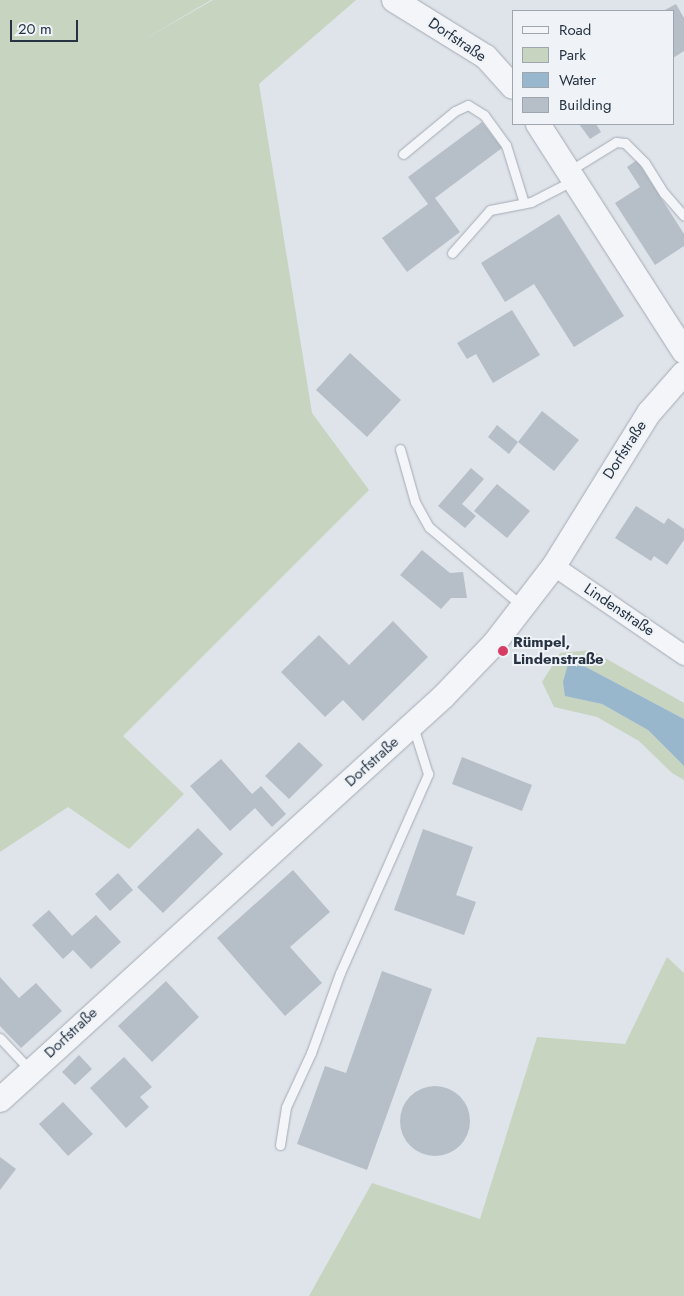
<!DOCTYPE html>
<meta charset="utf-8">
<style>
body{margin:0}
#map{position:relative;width:684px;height:1296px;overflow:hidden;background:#dfe4ea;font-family:Jost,sans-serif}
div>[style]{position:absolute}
.green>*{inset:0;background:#c7d4c0}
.water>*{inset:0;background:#98b6cc}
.building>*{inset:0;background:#b6bec7}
.round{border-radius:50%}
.roads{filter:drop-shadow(0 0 1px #a4abb4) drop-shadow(0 0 1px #a4abb4)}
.service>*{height:9px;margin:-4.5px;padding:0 4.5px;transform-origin:4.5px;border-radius:4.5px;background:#f3f5f8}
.minor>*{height:19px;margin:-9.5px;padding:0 9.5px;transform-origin:9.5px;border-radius:9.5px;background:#f3f5f8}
.tertiary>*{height:24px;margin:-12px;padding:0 12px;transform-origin:12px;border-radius:12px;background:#f3f5f8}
.dots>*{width:14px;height:14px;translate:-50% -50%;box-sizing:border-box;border:2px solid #eff3f7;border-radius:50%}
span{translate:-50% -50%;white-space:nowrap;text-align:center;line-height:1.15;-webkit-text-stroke:4px #eff3f7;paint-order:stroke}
.street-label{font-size:15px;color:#273342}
.poi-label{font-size:15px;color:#273342;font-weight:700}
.left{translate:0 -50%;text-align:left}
.legend{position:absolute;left:512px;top:10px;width:162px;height:115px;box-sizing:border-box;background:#eff3f7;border:1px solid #9fa6af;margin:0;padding:6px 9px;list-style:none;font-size:15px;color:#273342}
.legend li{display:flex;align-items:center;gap:10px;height:25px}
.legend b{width:25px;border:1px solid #9fa6af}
.scale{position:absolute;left:10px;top:20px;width:68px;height:22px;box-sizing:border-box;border:2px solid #273342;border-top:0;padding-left:6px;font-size:15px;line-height:18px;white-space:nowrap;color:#273342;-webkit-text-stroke:4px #eff3f7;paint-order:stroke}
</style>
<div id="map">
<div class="green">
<i style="clip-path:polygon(0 0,211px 0,138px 43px,213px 0,356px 0,259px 84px,312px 413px,369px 490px,123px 736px,184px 794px,129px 849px,68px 807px,0 852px)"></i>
<i style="clip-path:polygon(591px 650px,684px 703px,684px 719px,586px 667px,566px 696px,602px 704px,648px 730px,684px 766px,684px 780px,672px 773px,639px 741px,597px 717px,554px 707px,542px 682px,560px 653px)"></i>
<i style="clip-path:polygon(667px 957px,684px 973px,684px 1296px,309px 1296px,372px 1183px,480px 1219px,537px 1037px,625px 1044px)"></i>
</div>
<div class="water">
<i style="clip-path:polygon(568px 664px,586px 667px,684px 719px,684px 766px,648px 730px,602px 704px,565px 696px,563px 682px)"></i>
</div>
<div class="building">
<i style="clip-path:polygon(676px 4px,684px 18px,684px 51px,673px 58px,673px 11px,663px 11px)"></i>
<i style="clip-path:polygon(482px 122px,502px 148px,435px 198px,460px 232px,407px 272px,382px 238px,428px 204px,408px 177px)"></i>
<i style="clip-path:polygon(579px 124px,596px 124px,601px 132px,590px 139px)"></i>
<i style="clip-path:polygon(637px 160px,684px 234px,684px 246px,655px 265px,615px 203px,640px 187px,627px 167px)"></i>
<i style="clip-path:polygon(559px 214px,624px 316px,574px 347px,534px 284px,505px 302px,481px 263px)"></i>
<i style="clip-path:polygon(512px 310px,540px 355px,493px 383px,476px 354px,467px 359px,457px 343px)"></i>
<i style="clip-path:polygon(350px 353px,401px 400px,367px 437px,316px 390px)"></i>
<i style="clip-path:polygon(542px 411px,579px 440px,554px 471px,518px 442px)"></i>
<i style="clip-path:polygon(497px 425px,518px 442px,509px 454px,488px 437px)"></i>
<i style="clip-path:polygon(471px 468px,484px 479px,462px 504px,476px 516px,465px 528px,438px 506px)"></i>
<i style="clip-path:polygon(497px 484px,530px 511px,507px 538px,474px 511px)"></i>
<i style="clip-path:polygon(636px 506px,664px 524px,668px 518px,684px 529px,684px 540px,667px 565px,654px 556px,651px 561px,615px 538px)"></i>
<i style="clip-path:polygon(422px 550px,450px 573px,463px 572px,467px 598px,451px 598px,441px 609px,400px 575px)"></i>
<i style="clip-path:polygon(393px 621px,428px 657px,363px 721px,343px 700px,325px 717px,281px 672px,319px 635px,349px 665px)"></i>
<i style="clip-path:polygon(299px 742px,323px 765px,289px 799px,265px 776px)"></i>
<i style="clip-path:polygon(462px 757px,532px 785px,522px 811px,452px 784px)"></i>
<i style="clip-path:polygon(221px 759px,252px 794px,261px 786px,286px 814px,272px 827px,255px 808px,230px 831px,190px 786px)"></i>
<i style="clip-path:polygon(198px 828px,223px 854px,163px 913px,137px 887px)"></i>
<i style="clip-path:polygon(423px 829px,473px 847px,456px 895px,476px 902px,464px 935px,394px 910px)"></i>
<i style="clip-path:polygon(293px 870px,330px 912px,290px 947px,322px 983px,285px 1016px,217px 938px)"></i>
<i style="clip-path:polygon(118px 873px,133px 890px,110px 911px,95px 894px)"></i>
<i style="clip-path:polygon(49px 910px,72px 936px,96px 915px,121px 942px,91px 969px,73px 950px,63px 959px,32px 925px)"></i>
<i style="clip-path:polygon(382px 971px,432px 989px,367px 1170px,297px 1144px,325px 1066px,346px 1073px)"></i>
<i style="clip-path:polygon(0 977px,19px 998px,36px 983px,62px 1011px,21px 1048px,0 1026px)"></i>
<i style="clip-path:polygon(166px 981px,199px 1017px,152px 1062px,118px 1026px)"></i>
<i style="clip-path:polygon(79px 1055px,92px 1069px,75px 1085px,62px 1072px)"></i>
<i style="clip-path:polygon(124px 1057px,152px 1087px,140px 1097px,149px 1107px,126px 1128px,90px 1088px)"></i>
<i class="round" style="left:400px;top:1086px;width:70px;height:70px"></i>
<i style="clip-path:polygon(63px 1102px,93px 1134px,68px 1156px,39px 1124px)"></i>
<i style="clip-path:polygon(0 1157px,16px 1169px,0 1190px)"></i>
</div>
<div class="roads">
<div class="service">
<i style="left:403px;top:154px;width:67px;rotate:-39.6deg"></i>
<i style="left:455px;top:111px;width:14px;rotate:-25deg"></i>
<i style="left:468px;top:105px;width:19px;rotate:32deg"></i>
<i style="left:484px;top:115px;width:37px;rotate:54deg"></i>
<i style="left:506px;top:145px;width:61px;rotate:72.8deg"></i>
<i style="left:569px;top:171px;width:55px;rotate:-31.7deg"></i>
<i style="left:616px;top:142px;width:9px;rotate:6deg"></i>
<i style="left:625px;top:143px;width:28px;rotate:45deg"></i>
<i style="left:645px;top:163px;width:36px;rotate:58deg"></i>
<i style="left:664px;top:193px;width:30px;rotate:49deg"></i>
<i style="left:452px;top:253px;width:57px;rotate:-48.5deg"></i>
<i style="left:490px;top:210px;width:42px;rotate:-11deg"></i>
<i style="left:531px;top:202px;width:46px;rotate:-27.1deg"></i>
<i style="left:400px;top:449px;width:55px;rotate:74.2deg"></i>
<i style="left:415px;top:502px;width:29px;rotate:61deg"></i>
<i style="left:429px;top:527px;width:121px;rotate:40.3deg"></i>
<i style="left:0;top:1038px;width:44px;rotate:46.8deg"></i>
<i style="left:280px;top:1145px;width:38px;rotate:-81deg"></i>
<i style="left:286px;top:1107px;width:60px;rotate:-65.2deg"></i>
<i style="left:311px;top:1053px;width:85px;rotate:-70.1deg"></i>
<i style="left:340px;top:973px;width:218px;rotate:-66.1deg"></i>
<i style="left:428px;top:774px;width:50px;rotate:-107.4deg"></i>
</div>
<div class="minor">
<i style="left:554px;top:566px;width:158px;rotate:34.4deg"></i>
</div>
<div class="tertiary">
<i style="left:394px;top:0;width:108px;rotate:31.8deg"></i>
<i style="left:486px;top:57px;width:40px;rotate:48deg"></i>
<i style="left:538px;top:124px;width:270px;rotate:57.3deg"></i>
<i style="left:0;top:1100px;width:599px;rotate:-42.29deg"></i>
<i style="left:443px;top:697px;width:74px;rotate:-46.1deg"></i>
<i style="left:494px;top:644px;width:98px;rotate:-52.4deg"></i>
<i style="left:554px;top:566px;width:180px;rotate:-58.2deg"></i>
<i style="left:649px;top:413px;width:53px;rotate:-48.8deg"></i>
</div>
</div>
<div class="dots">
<i style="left:503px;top:651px;background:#d73d62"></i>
</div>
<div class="street-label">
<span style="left:457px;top:40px;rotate:34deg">Dorfstraße</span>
<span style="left:625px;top:450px;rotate:-57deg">Dorfstraße</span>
<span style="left:619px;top:610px;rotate:34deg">Lindenstraße</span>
<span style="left:372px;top:762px;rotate:-42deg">Dorfstraße</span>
<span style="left:71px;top:1033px;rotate:-43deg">Dorfstraße</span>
</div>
<div class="poi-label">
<span class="left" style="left:513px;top:651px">Rümpel,<br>Lindenstraße</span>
</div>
<ul class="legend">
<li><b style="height:6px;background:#f3f5f8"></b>Road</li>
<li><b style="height:14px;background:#c7d4c0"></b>Park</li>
<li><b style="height:14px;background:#98b6cc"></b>Water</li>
<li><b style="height:14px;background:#b6bec7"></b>Building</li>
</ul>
<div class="scale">20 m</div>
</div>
